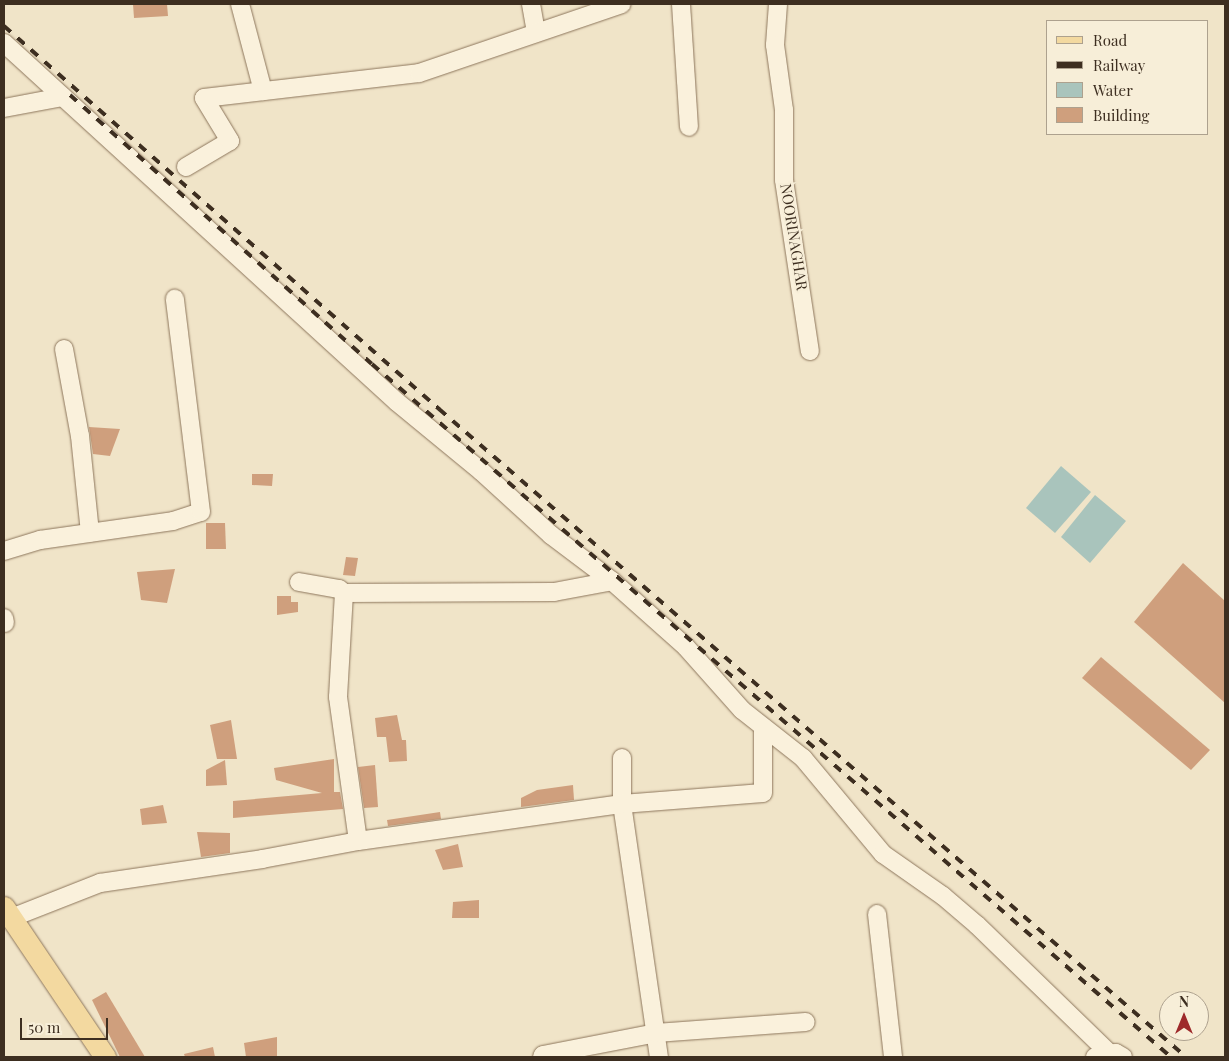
<!DOCTYPE html>
<style>
body{margin:0}
#map{position:relative;width:1229px;height:1061px;overflow:hidden;background:#f0e4c8;font-family:"Playfair Display",serif}
div>[style]{position:absolute}
.water>*{inset:0;background:#a9c4bc}
.building>*{inset:0;background:#cf9f7d}
.roads{filter:drop-shadow(0 0 1px #8d765c) drop-shadow(0 0 1px #8d765c)}
.minor>*{height:18px;margin:-9px;padding:0 9px;transform-origin:9px;border-radius:9px;background:#faf1dc}
.major>*{height:21px;margin:-10.5px;padding:0 10.5px;transform-origin:10.5px;border-radius:10.5px;background:#f3d9a0}
.rail>*{height:4px;margin-top:-2px;transform-origin:0;background:repeating-linear-gradient(90deg,#3d2e20 0 9px,transparent 0 18px)}
span{translate:-50% -50%;white-space:nowrap;text-align:center;line-height:1.15;-webkit-text-stroke:4px #f7eed8;paint-order:stroke}
.street-label{font-size:15px;color:#3d2e20}
.frame{position:absolute;inset:0;border:5px solid #3d2e20;pointer-events:none}
.legend{position:absolute;left:1046px;top:20px;width:162px;height:115px;box-sizing:border-box;background:#f7eed8;border:1px solid #ada18e;margin:0;padding:6px 9px;list-style:none;font-size:15px;color:#3d2e20}
.legend li{display:flex;align-items:center;gap:10px;height:25px}
.legend b{width:25px;border:1px solid #ada18e}
.north{position:absolute;left:1159px;top:991px;width:50px;height:50px;box-sizing:border-box;background:#f7eed8;border:1px solid #ada18e;border-radius:50%;rotate:0deg;font-size:14px;font-weight:700;line-height:20px;text-align:center;color:#3d2e20}
.north::after{content:'';display:block;margin:auto;width:18px;height:22px;background:#9e2a2b;clip-path:polygon(50% 0,100% 100%,50% 72%,0 100%)}
.scale{position:absolute;left:20px;top:1018px;width:88px;height:22px;box-sizing:border-box;border:2px solid #3d2e20;border-top:0;padding-left:6px;font-size:15px;line-height:18px;white-space:nowrap;color:#3d2e20;-webkit-text-stroke:4px #f7eed8;paint-order:stroke}
</style>
<div id="map">
<div class="water">
<i style="clip-path:polygon(1061px 466px,1091px 492px,1055px 533px,1026px 508px)"></i>
<i style="clip-path:polygon(1095px 495px,1126px 521px,1090px 563px,1061px 537px)"></i>
</div>
<div class="building">
<i style="clip-path:polygon(133px 4px,167px 4px,168px 16px,134px 18px)"></i>
<i style="clip-path:polygon(89px 427px,120px 429px,110px 456px,93px 454px)"></i>
<i style="clip-path:polygon(252px 474px,273px 474px,272px 486px,252px 485px)"></i>
<i style="clip-path:polygon(206px 523px,225px 523px,226px 549px,206px 549px)"></i>
<i style="clip-path:polygon(346px 557px,358px 558px,355px 576px,343px 575px)"></i>
<i style="clip-path:polygon(1183px 563px,1225px 601px,1225px 703px,1134px 622px)"></i>
<i style="clip-path:polygon(175px 569px,167px 603px,141px 600px,137px 572px)"></i>
<i style="clip-path:polygon(277px 596px,291px 596px,291px 602px,298px 602px,298px 612px,277px 615px)"></i>
<i style="clip-path:polygon(1101px 657px,1210px 750px,1191px 770px,1082px 678px)"></i>
<i style="clip-path:polygon(397px 715px,402px 740px,406px 740px,407px 761px,389px 762px,386px 737px,377px 737px,375px 718px)"></i>
<i style="clip-path:polygon(231px 720px,237px 759px,217px 759px,210px 725px)"></i>
<i style="clip-path:polygon(334px 759px,334px 792px,340px 792px,343px 809px,233px 818px,233px 801px,322px 793px,276px 780px,274px 768px)"></i>
<i style="clip-path:polygon(225px 760px,227px 785px,206px 786px,206px 770px)"></i>
<i style="clip-path:polygon(375px 765px,378px 807px,364px 808px,358px 767px)"></i>
<i style="clip-path:polygon(573px 785px,574px 800px,521px 807px,521px 798px,537px 790px)"></i>
<i style="clip-path:polygon(163px 805px,167px 823px,142px 825px,140px 809px)"></i>
<i style="clip-path:polygon(440px 812px,441px 819px,388px 826px,387px 820px)"></i>
<i style="clip-path:polygon(197px 832px,230px 833px,230px 853px,201px 857px)"></i>
<i style="clip-path:polygon(458px 844px,463px 867px,443px 870px,435px 850px)"></i>
<i style="clip-path:polygon(479px 900px,479px 918px,452px 918px,453px 902px)"></i>
<i style="clip-path:polygon(106px 992px,145px 1057px,120px 1057px,92px 1000px)"></i>
<i style="clip-path:polygon(277px 1037px,277px 1057px,246px 1057px,244px 1043px)"></i>
<i style="clip-path:polygon(213px 1047px,215px 1057px,185px 1057px,184px 1054px)"></i>
</div>
<div class="roads">
<div class="minor">
<i style="left:240px;top:4px;width:90px;rotate:75.2deg"></i>
<i style="left:531px;top:4px;width:29px;rotate:80deg"></i>
<i style="left:681px;top:4px;width:123px;rotate:86.3deg"></i>
<i style="left:778px;top:4px;width:41px;rotate:94.2deg"></i>
<i style="left:775px;top:45px;width:66px;rotate:82.1deg"></i>
<i style="left:784px;top:110px;width:70px;rotate:90deg"></i>
<i style="left:784px;top:180px;width:173px;rotate:81.4deg"></i>
<i style="left:4px;top:43px;width:532px;rotate:42.41deg"></i>
<i style="left:397px;top:402px;width:109px;rotate:39.4deg"></i>
<i style="left:481px;top:471px;width:95px;rotate:42.4deg"></i>
<i style="left:551px;top:535px;width:76px;rotate:37deg"></i>
<i style="left:612px;top:581px;width:99px;rotate:41.7deg"></i>
<i style="left:686px;top:647px;width:84px;rotate:48.4deg"></i>
<i style="left:742px;top:710px;width:78px;rotate:38.2deg"></i>
<i style="left:803px;top:758px;width:125px;rotate:50.2deg"></i>
<i style="left:883px;top:854px;width:73px;rotate:35deg"></i>
<i style="left:943px;top:896px;width:45px;rotate:40.5deg"></i>
<i style="left:977px;top:925px;width:185px;rotate:44.1deg"></i>
<i style="left:4px;top:108px;width:60px;rotate:-10.6deg"></i>
<i style="left:186px;top:167px;width:51px;rotate:-30.6deg"></i>
<i style="left:230px;top:141px;width:50px;rotate:-121.2deg"></i>
<i style="left:204px;top:98px;width:216px;rotate:-6.6deg"></i>
<i style="left:419px;top:73px;width:214px;rotate:-18.8deg"></i>
<i style="left:64px;top:349px;width:88px;rotate:79.6deg"></i>
<i style="left:80px;top:436px;width:97px;rotate:84.1deg"></i>
<i style="left:4px;top:551px;width:38px;rotate:-17deg"></i>
<i style="left:40px;top:540px;width:134px;rotate:-8.1deg"></i>
<i style="left:173px;top:521px;width:29px;rotate:-18deg"></i>
<i style="left:201px;top:512px;width:215px;rotate:-97deg"></i>
<i style="left:299px;top:582px;width:41px;rotate:9.9deg"></i>
<i style="left:339px;top:589px;width:6px;rotate:39deg"></i>
<i style="left:344px;top:593px;width:210px;rotate:-0.3deg"></i>
<i style="left:554px;top:592px;width:59px;rotate:-10.7deg"></i>
<i style="left:344px;top:593px;width:104px;rotate:93.3deg"></i>
<i style="left:338px;top:697px;width:145px;rotate:82.1deg"></i>
<i style="left:4px;top:618px;width:5px;rotate:79deg"></i>
<i style="left:622px;top:758px;width:46px;rotate:90deg"></i>
<i style="left:622px;top:804px;width:256px;rotate:81.7deg"></i>
<i style="left:877px;top:914px;width:144px;rotate:83.6deg"></i>
<i style="left:11px;top:918px;width:96px;rotate:-21.5deg"></i>
<i style="left:100px;top:883px;width:164px;rotate:-8.4deg"></i>
<i style="left:262px;top:859px;width:98px;rotate:-10.6deg"></i>
<i style="left:358px;top:841px;width:267px;rotate:-8deg"></i>
<i style="left:622px;top:804px;width:141px;rotate:-4.5deg"></i>
<i style="left:763px;top:793px;width:66px;rotate:-90deg"></i>
<i style="left:542px;top:1057px;width:2px;rotate:-63deg"></i>
<i style="left:543px;top:1055px;width:115px;rotate:-11deg"></i>
<i style="left:656px;top:1033px;width:150px;rotate:-4.2deg"></i>
<i style="left:1095px;top:1057px;width:21px;rotate:-11deg"></i>
<i style="left:1116px;top:1053px;width:8px;rotate:30deg"></i>
</div>
<div class="major">
<i style="left:4px;top:907px;width:181px;rotate:56deg"></i>
</div>
</div>
<div class="rail">
<i style="left:4px;top:26px;width:580px;rotate:41.36deg"></i>
<i style="left:439px;top:409px;width:989px;rotate:40.94deg"></i>
<i style="left:70px;top:95px;width:404px;rotate:41.7deg"></i>
<i style="left:372px;top:364px;width:1058px;rotate:40.94deg"></i>
</div>
<div class="street-label">
<span style="left:794px;top:237px;rotate:81deg">NOORINAGHAR</span>
</div>
<div class="frame"></div>
<ul class="legend">
<li><b style="height:6px;background:#f3d9a0"></b>Road</li>
<li><b style="height:6px;background:#3d2e20"></b>Railway</li>
<li><b style="height:14px;background:#a9c4bc"></b>Water</li>
<li><b style="height:14px;background:#cf9f7d"></b>Building</li>
</ul>
<div class="north">N</div>
<div class="scale">50 m</div>
</div>
